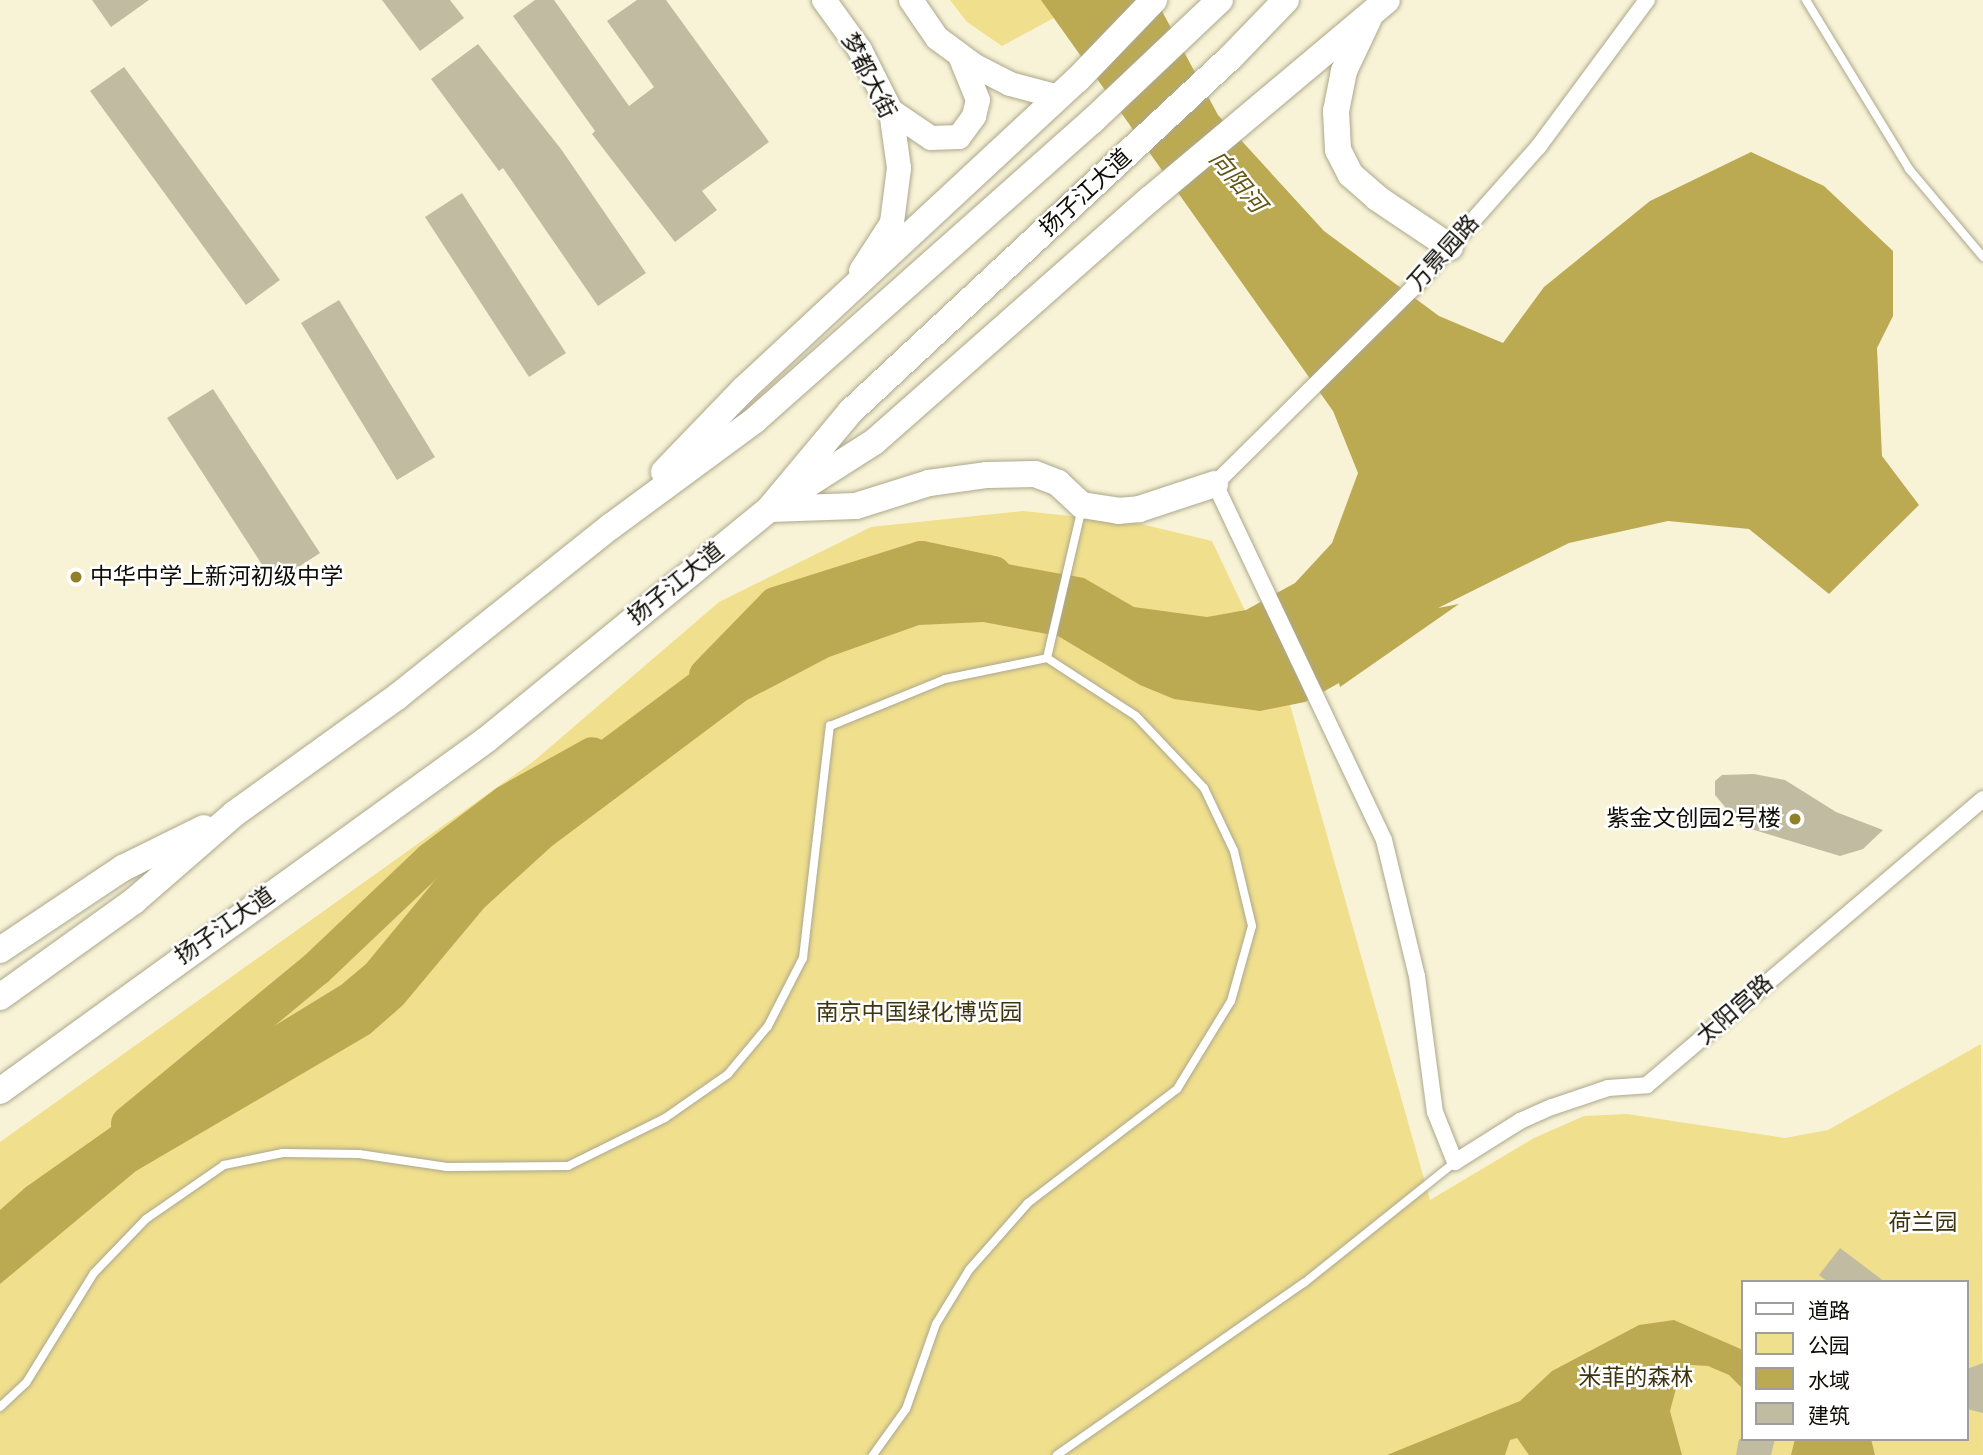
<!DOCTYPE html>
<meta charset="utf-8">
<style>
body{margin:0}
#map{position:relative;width:1983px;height:1455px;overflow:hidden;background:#f8f3d6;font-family:"Work Sans","Noto Sans SC",sans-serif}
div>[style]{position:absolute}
.green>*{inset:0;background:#f0df8d}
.water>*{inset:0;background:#bcaa53}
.river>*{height:35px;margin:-17.5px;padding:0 17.5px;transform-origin:17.5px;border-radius:17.5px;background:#bcaa53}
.building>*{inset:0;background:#c1bca1}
.roads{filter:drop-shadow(0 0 2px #aca78c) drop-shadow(0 0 2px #aca78c)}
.service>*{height:8px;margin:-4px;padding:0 4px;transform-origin:4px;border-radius:4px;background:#fff}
.minor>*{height:16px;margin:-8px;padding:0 8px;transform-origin:8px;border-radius:8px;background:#fff}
.primary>*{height:24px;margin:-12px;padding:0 12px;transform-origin:12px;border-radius:12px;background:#fff}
.trunk>*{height:26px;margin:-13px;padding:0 13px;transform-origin:13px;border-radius:13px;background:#fff}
.dots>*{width:19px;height:19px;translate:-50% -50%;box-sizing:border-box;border:4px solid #fff;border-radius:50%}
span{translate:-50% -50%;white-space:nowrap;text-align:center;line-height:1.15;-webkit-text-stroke:5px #fff;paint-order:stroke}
.street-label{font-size:23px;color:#0e0c04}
.poi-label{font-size:23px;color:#0e0c04}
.left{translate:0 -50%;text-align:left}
.right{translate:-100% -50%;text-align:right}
.park-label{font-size:23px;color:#3d350f}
.water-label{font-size:24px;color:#635715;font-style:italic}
.legend{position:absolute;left:1741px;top:1280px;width:228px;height:161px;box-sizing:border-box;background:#fff;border:2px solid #9f9e9b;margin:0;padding:9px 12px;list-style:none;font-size:21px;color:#0e0c04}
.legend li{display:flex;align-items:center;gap:14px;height:35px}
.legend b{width:35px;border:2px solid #9f9e9b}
</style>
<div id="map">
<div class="green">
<i style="clip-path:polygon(950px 0,1087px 0,1002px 46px,967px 22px)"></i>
<i style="clip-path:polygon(evenodd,1023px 511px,1137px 523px,1212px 541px,1291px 708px,1430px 1200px,1534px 1138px,1584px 1116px,1627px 1114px,1785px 1138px,1828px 1130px,1981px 1044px,1983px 1455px,0 1455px,0 1142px,534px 761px,719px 602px,871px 527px,1023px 511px,1743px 1282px,1967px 1282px,1967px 1439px,1743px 1439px,1743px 1282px)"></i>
</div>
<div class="water">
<i style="clip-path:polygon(1041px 0,1156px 0,1218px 115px,1324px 231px,1439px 316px,1503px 343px,1544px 287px,1650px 201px,1751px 152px,1824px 186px,1893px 251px,1893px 316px,1877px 348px,1882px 456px,1919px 505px,1829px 594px,1749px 529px,1668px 521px,1569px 543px,1438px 608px,1459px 604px,1340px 687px,1339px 683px,1305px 702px,1260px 711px,1174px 699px,1140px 685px,1058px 636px,983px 622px,919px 625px,829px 657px,747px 700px,552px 846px,484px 908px,403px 1005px,370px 1034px,136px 1171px,0 1284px,0 1210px,26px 1187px,124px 1118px,341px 985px,366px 964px,446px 867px,521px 800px,723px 649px,813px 602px,922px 564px,996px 562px,1084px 578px,1134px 607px,1207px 617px,1246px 610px,1295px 583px,1332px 543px,1358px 473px,1333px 411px)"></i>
<i style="clip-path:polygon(1674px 1320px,1743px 1350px,1743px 1389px,1729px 1375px,1708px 1366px,1691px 1365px,1681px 1370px,1670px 1411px,1682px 1455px,1529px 1455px,1517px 1438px,1510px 1440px,1505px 1455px,1387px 1455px,1520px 1401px,1552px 1371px,1639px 1325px)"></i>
<i style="clip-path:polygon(1795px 1439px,1871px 1439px,1875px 1455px,1791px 1455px)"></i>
</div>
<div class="river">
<i style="left:706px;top:675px;width:99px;rotate:-45.8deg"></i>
<i style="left:775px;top:604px;width:153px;rotate:-17.5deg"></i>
<i style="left:921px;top:558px;width:74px;rotate:11.8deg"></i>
<i style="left:128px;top:1123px;width:244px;rotate:-39.5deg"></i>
<i style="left:316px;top:968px;width:158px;rotate:-43.5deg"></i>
<i style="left:431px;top:859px;width:94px;rotate:-37.2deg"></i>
<i style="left:506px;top:802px;width:98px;rotate:-29.2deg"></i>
</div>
<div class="building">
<i style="clip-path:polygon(92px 0,149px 0,111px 27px)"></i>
<i style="clip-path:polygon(382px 0,450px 0,464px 18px,420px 51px)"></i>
<i style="clip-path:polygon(535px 0,554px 0,629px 106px,654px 87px,607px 21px,637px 0,666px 0,769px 142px,702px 191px,717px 210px,675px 242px,592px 134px,595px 131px,513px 16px)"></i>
<i style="clip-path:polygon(478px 44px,561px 149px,646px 273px,598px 306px,503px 168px,499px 171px,431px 79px)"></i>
<i style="clip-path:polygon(124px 67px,280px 280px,246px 305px,90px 91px)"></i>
<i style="clip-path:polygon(462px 193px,566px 353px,529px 377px,425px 217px)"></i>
<i style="clip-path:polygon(339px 300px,435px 457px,397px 480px,301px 323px)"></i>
<i style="clip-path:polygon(213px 389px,320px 553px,274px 583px,167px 418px)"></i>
<i style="clip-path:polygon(1754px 774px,1785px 780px,1836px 812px,1883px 830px,1863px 849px,1840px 856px,1741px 826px,1715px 795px,1715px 781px,1722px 775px)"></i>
<i style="clip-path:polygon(1840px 1248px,1885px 1282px,1828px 1282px,1819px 1275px)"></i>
<i style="clip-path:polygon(1983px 1363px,1983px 1413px,1967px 1409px,1967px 1369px)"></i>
<i style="clip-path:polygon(1739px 1439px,1775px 1439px,1771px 1455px,1736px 1455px)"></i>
</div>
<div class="roads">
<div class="service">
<i style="left:1806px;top:0;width:198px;rotate:58.6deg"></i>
<i style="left:1909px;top:169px;width:115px;rotate:49.9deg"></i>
<i style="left:1047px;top:658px;width:154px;rotate:-76.9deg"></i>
<i style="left:0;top:1407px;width:35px;rotate:-43deg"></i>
<i style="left:26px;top:1383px;width:129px;rotate:-58.3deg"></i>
<i style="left:94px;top:1273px;width:75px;rotate:-46.1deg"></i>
<i style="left:146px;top:1219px;width:95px;rotate:-34.7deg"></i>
<i style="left:224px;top:1165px;width:60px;rotate:-11.5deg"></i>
<i style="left:283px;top:1153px;width:76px;rotate:0.8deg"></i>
<i style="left:359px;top:1154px;width:89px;rotate:8.4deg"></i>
<i style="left:447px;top:1167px;width:121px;rotate:-0.5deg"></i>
<i style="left:568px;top:1166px;width:108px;rotate:-26.3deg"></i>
<i style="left:665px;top:1118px;width:77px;rotate:-34.9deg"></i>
<i style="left:728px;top:1074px;width:62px;rotate:-50.2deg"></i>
<i style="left:768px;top:1026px;width:76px;rotate:-62.8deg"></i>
<i style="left:803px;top:958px;width:234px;rotate:-83.4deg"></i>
<i style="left:830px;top:726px;width:124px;rotate:-22.2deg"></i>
<i style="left:945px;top:679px;width:104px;rotate:-11.6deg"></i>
<i style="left:1047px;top:658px;width:106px;rotate:33.1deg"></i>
<i style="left:1136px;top:716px;width:99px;rotate:46.6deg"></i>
<i style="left:1204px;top:788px;width:70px;rotate:64.5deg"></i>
<i style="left:1234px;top:851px;width:77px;rotate:76.5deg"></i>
<i style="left:1252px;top:926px;width:78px;rotate:105.6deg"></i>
<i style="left:1231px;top:1001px;width:103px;rotate:121.5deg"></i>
<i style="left:1177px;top:1089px;width:188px;rotate:142.6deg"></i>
<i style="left:1028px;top:1203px;width:89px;rotate:131.4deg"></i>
<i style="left:969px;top:1270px;width:63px;rotate:121.4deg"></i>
<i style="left:936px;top:1324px;width:90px;rotate:109.4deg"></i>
<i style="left:906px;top:1409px;width:57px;rotate:125.7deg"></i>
<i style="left:1057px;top:1455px;width:301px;rotate:-34.9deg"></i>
<i style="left:1304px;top:1283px;width:193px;rotate:-38.7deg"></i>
</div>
<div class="minor">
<i style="left:1647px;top:0;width:182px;rotate:126.5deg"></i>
<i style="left:1539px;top:146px;width:183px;rotate:131.5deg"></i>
<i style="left:1418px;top:283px;width:286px;rotate:135.3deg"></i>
<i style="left:1215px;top:484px;width:394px;rotate:64.6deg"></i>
<i style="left:1384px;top:840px;width:140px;rotate:76.4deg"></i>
<i style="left:1417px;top:976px;width:137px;rotate:82.5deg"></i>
<i style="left:1435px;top:1112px;width:54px;rotate:68.2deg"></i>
<i style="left:1455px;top:1162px;width:77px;rotate:-32.2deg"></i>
<i style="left:1520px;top:1121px;width:35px;rotate:-24deg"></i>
<i style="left:1552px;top:1107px;width:59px;rotate:-18.7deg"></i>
<i style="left:1608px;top:1088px;width:39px;rotate:-4deg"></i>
<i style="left:1647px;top:1085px;width:441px;rotate:-40.4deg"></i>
</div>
<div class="primary">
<i style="left:824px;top:0;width:62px;rotate:54.2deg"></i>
<i style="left:860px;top:50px;width:68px;rotate:63.1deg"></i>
<i style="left:891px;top:111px;width:58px;rotate:82deg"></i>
<i style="left:899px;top:168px;width:55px;rotate:97.3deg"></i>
<i style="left:892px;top:223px;width:57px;rotate:122.9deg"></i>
<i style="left:911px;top:0;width:46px;rotate:55.6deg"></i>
<i style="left:937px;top:38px;width:47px;rotate:36.4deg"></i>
<i style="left:975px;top:66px;width:39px;rotate:27deg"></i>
<i style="left:1010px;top:84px;width:51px;rotate:14.9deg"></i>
<i style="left:891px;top:111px;width:48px;rotate:34deg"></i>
<i style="left:931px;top:138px;width:28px;rotate:-2deg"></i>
<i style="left:959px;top:137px;width:26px;rotate:-54deg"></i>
<i style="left:974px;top:116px;width:16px;rotate:-76deg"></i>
<i style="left:978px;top:100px;width:48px;rotate:-112.2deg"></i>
</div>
<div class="trunk">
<i style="left:1369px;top:18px;width:59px;rotate:115.3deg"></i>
<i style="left:1344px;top:71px;width:41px;rotate:101.3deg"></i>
<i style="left:1336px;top:111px;width:39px;rotate:87deg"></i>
<i style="left:1338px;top:150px;width:28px;rotate:63deg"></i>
<i style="left:1351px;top:175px;width:35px;rotate:41deg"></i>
<i style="left:1377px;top:198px;width:88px;rotate:33.9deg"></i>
<i style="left:664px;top:472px;width:114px;rotate:-46.1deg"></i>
<i style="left:743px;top:390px;width:456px;rotate:-42.9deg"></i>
<i style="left:1077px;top:80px;width:111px;rotate:-46.1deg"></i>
<i style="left:791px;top:495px;width:98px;rotate:-32.6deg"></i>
<i style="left:874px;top:442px;width:368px;rotate:-41.4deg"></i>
<i style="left:1150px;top:199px;width:309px;rotate:-40deg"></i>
<i style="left:770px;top:509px;width:86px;rotate:-2deg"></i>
<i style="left:856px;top:506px;width:77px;rotate:-17.5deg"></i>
<i style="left:929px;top:483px;width:59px;rotate:-7.9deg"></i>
<i style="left:987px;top:475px;width:48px;rotate:-1.2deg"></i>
<i style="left:1035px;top:474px;width:25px;rotate:21deg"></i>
<i style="left:1058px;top:483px;width:33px;rotate:43deg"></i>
<i style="left:1082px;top:505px;width:36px;rotate:9deg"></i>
<i style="left:1118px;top:511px;width:21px;rotate:-5deg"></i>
<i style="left:1139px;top:509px;width:80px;rotate:-18.2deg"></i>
<i style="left:0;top:950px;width:148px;rotate:-33.7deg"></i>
<i style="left:123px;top:868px;width:90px;rotate:-26.3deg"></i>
<i style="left:0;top:997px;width:165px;rotate:-35.6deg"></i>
<i style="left:134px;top:901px;width:133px;rotate:-41deg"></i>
<i style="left:234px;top:814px;width:202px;rotate:-35.7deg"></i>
<i style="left:398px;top:696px;width:271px;rotate:-38.6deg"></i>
<i style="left:610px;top:527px;width:180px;rotate:-36.4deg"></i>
<i style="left:755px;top:420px;width:451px;rotate:-41.6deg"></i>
<i style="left:1092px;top:121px;width:176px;rotate:-43.4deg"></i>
<i style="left:0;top:1091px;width:599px;rotate:-35.84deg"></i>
<i style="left:486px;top:740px;width:365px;rotate:-39.2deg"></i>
<i style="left:769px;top:509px;width:126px;rotate:-50.1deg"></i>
<i style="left:850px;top:412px;width:521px;rotate:-42.98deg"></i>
<i style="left:1231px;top:57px;width:79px;rotate:-46deg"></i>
</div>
</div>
<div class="dots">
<i style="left:76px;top:577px;background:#918027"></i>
<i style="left:1795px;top:819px;background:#918027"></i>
</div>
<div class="street-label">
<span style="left:868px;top:76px;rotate:63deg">梦都大街</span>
<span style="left:1086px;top:193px;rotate:-43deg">扬子江大道</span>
<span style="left:1444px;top:253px;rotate:-48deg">万景园路</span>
<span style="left:676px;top:584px;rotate:-39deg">扬子江大道</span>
<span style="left:225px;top:926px;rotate:-35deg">扬子江大道</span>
<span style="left:1735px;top:1010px;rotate:-41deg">太阳宫路</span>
</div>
<div class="poi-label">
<span class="left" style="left:90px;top:577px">中华中学上新河初级中学</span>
<span class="right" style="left:1781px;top:819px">紫金文创园2号楼</span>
</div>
<div class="park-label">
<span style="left:919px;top:1013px">南京中国绿化博览园</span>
<span style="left:1923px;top:1223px">荷兰园</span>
<span style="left:1636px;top:1378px">米菲的森林</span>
</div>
<div class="water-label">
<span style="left:1237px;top:182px;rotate:50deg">向阳河</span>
</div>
<ul class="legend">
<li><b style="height:9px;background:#fff"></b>道路</li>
<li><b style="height:19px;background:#f0df8d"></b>公园</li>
<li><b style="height:19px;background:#bcaa53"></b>水域</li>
<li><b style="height:19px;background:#c1bca1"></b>建筑</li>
</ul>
</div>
